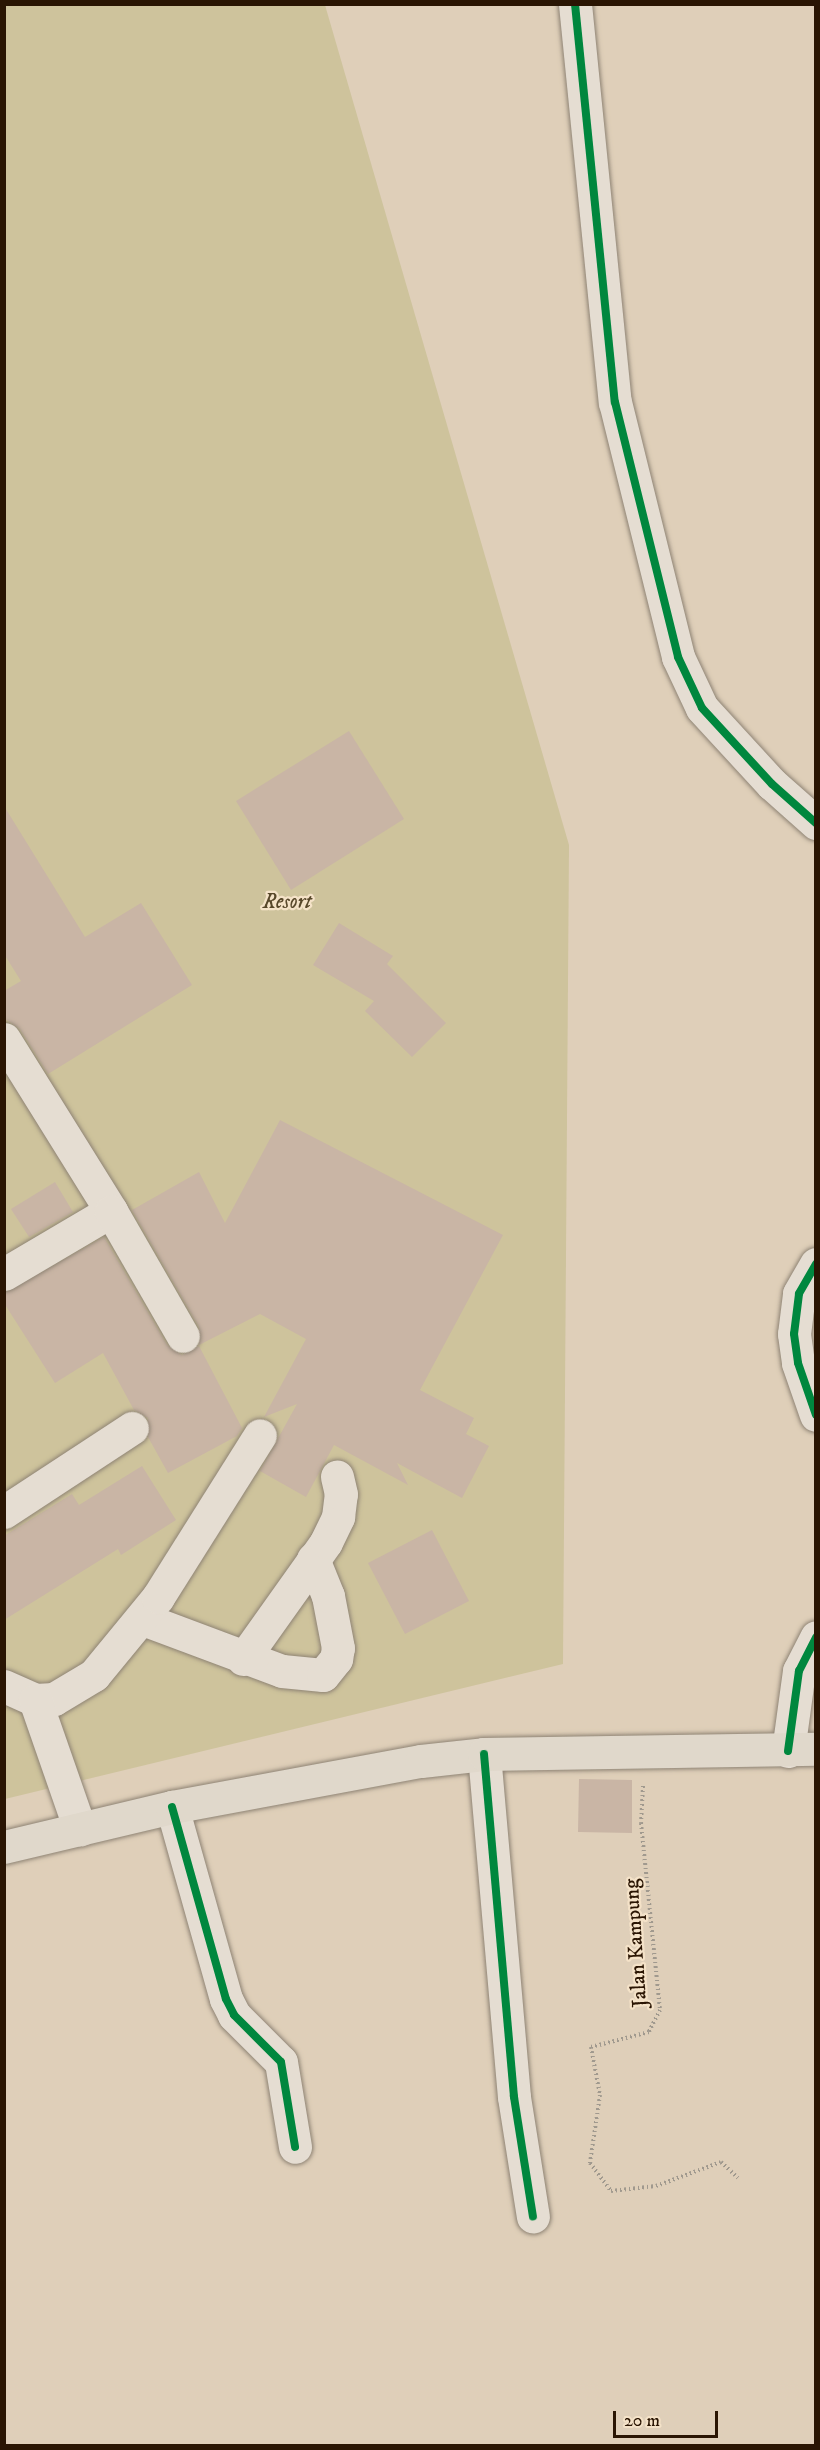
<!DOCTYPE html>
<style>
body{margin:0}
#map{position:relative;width:820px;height:2450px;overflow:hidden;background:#dfcfb9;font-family:"IM FELL DW Pica",serif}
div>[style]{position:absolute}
.green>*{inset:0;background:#cec39c}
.building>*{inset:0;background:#c9b5a5}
.path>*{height:4px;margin-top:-2px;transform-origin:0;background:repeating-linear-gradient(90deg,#a0998e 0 1.5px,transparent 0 4.5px)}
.roads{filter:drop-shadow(0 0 2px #8e8374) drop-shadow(0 0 2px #8e8374)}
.minor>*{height:33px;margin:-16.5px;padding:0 16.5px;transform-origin:16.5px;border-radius:16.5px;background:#e5ddd2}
.highway>*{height:33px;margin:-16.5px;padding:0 16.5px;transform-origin:16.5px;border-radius:16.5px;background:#e0d8cb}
.cycleway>*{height:8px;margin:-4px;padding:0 4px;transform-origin:4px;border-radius:4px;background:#00873e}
span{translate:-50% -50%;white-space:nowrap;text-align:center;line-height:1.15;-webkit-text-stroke:4.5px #f4e2c8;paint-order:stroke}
.park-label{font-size:21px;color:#57472a;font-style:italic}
.street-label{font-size:21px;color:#2a1503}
.frame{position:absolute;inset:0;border:6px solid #2a1503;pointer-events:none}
.scale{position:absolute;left:613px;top:2411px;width:105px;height:27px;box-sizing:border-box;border:3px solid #2a1503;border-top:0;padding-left:8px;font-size:18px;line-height:21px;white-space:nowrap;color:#2a1503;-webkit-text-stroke:4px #f4e2c8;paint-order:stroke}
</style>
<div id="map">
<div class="green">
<i style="clip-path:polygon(4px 5px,325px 5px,569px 845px,563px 1664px,5px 1799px)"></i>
</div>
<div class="building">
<i style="clip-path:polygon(349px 731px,404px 819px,291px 890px,236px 801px)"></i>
<i style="clip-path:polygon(4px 806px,85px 937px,141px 903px,192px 985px,48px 1074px,20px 1029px,4px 1018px,4px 991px,21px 981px,4px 954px)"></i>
<i style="clip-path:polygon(339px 923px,393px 956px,387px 964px,446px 1023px,412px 1057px,365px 1011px,374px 1001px,313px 965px)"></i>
<i style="clip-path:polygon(280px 1120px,503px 1235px,420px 1390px,474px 1418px,466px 1434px,489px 1446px,462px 1498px,397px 1463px,408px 1485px,334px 1445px,306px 1497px,260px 1471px,297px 1404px,264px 1417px,306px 1339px,260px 1314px,199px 1345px,199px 1327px,132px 1210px,199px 1172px,225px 1223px)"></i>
<i style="clip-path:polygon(55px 1182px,73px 1212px,29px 1237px,11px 1209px)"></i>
<i style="clip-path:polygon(104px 1237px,167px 1345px,182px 1355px,199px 1346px,242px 1428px,237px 1436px,168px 1473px,148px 1437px,148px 1418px,134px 1410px,103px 1353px,55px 1383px,4px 1303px,4px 1293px)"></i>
<i style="clip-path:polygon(142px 1466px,176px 1520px,121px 1555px,118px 1549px,4px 1620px,4px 1536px,72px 1494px,79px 1505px)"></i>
<i style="clip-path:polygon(432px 1530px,469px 1601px,405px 1634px,368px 1563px)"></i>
<i style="clip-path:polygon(579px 1779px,632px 1780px,632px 1833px,578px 1832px)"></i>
</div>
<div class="path">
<i style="left:643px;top:1786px;width:37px;rotate:93deg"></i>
<i style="left:641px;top:1823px;width:188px;rotate:84.2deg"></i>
<i style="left:660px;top:2010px;width:25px;rotate:117deg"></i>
<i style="left:649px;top:2032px;width:60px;rotate:165.5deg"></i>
<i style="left:591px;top:2047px;width:49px;rotate:79.4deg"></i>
<i style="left:600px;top:2095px;width:69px;rotate:98.4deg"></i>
<i style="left:590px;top:2163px;width:35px;rotate:53deg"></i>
<i style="left:611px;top:2191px;width:45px;rotate:-6.3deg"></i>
<i style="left:656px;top:2186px;width:69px;rotate:-20.3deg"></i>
<i style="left:721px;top:2162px;width:23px;rotate:43deg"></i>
</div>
<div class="roads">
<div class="minor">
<i style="left:575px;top:4px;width:400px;rotate:84.3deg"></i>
<i style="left:615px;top:402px;width:263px;rotate:76.1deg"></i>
<i style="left:678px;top:657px;width:56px;rotate:64.8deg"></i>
<i style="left:702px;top:708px;width:103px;rotate:47.4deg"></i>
<i style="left:772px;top:784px;width:59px;rotate:41.6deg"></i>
<i style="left:4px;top:1039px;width:203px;rotate:58.1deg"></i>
<i style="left:111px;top:1211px;width:124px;rotate:149.5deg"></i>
<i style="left:111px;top:1211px;width:144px;rotate:60.1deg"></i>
<i style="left:816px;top:1264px;width:34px;rotate:120deg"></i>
<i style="left:799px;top:1294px;width:40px;rotate:97.1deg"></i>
<i style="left:794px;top:1334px;width:29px;rotate:82deg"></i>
<i style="left:798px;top:1363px;width:55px;rotate:70.9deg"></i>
<i style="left:4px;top:1512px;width:153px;rotate:-33.3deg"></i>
<i style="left:143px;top:1619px;width:148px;rotate:20.5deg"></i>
<i style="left:282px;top:1671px;width:41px;rotate:5.6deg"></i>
<i style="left:323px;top:1675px;width:21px;rotate:-51deg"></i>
<i style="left:336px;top:1659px;width:11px;rotate:-80deg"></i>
<i style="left:338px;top:1648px;width:53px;rotate:-100.9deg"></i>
<i style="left:328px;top:1596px;width:40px;rotate:-112deg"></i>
<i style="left:243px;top:1659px;width:143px;rotate:-54.6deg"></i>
<i style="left:326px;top:1542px;width:28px;rotate:-64deg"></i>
<i style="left:338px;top:1517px;width:23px;rotate:-83deg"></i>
<i style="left:341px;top:1494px;width:18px;rotate:-103deg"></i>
<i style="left:4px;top:1686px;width:34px;rotate:24deg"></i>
<i style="left:35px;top:1700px;width:19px;rotate:-3deg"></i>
<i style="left:54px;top:1699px;width:47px;rotate:-31deg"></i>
<i style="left:94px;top:1675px;width:101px;rotate:-50.6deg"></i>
<i style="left:158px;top:1597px;width:191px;rotate:-57.8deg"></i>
<i style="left:35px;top:1700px;width:137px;rotate:70.8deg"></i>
<i style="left:788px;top:1751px;width:81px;rotate:-82.2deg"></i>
<i style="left:799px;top:1671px;width:38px;rotate:-63deg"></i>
<i style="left:484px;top:1754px;width:344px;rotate:85deg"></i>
<i style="left:514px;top:2097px;width:121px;rotate:81deg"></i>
<i style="left:172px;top:1807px;width:199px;rotate:74.3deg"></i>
<i style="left:226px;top:1999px;width:18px;rotate:63deg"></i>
<i style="left:234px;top:2015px;width:66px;rotate:45deg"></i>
<i style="left:281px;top:2062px;width:86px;rotate:80.6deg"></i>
</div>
<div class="highway">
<i style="left:4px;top:1847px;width:173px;rotate:-13.4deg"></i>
<i style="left:172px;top:1807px;width:253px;rotate:-10.5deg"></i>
<i style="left:421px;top:1761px;width:63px;rotate:-6.3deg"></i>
<i style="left:484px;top:1754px;width:332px;rotate:-0.9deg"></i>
</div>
</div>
<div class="cycleway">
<i style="left:575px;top:4px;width:400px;rotate:84.3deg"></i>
<i style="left:615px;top:402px;width:263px;rotate:76.1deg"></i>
<i style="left:678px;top:657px;width:56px;rotate:64.8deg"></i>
<i style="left:702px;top:708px;width:103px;rotate:47.4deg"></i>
<i style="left:772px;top:784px;width:59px;rotate:41.6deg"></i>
<i style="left:816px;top:1264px;width:34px;rotate:120deg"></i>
<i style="left:799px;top:1294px;width:40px;rotate:97.1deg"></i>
<i style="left:794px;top:1334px;width:29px;rotate:82deg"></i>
<i style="left:798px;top:1363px;width:55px;rotate:70.9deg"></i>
<i style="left:788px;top:1751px;width:81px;rotate:-82.2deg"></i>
<i style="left:799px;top:1671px;width:38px;rotate:-63deg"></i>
<i style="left:484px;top:1754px;width:344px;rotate:85deg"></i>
<i style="left:514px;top:2097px;width:121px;rotate:81deg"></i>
<i style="left:172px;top:1807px;width:199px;rotate:74.3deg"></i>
<i style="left:226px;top:1999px;width:18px;rotate:63deg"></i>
<i style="left:234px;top:2015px;width:66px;rotate:45deg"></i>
<i style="left:281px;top:2062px;width:86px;rotate:80.6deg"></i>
</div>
<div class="park-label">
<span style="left:287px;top:902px">Resort</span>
</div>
<div class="street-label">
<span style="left:636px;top:1943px;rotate:-94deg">Jalan Kampung</span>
</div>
<div class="frame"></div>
<div class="scale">20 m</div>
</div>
